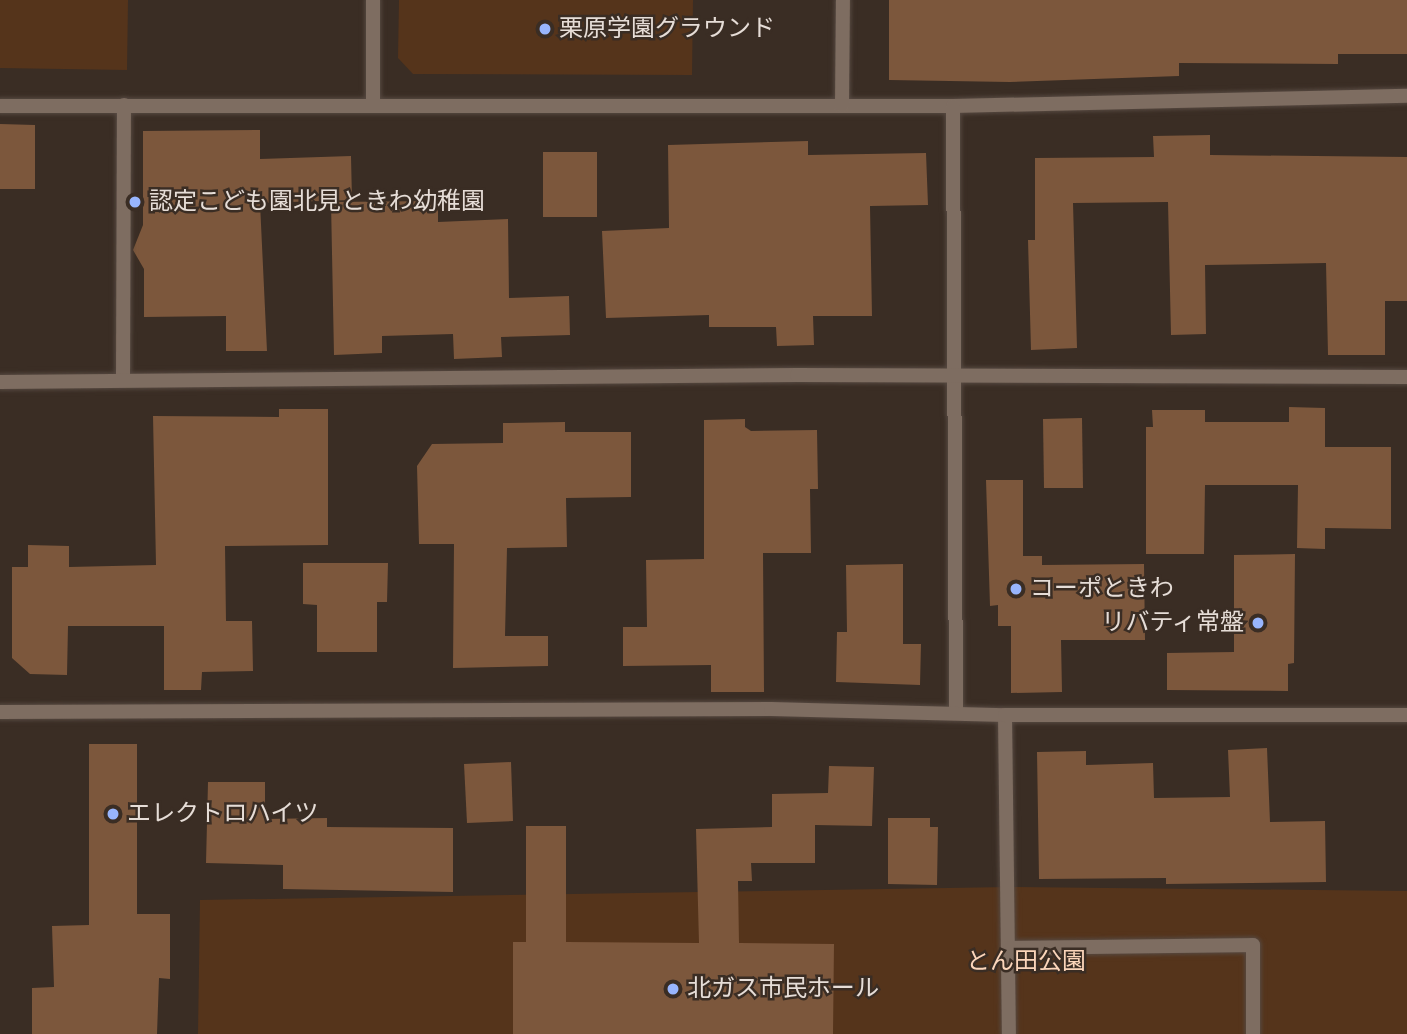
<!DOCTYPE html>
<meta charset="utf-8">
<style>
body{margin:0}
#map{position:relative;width:1407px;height:1034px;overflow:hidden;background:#3a2d24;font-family:"Sofia Sans Condensed","Noto Sans JP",sans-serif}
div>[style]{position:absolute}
.green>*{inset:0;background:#55341b}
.building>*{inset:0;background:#7c573c}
.roads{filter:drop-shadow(0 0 2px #564941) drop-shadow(0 0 2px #564941)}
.lane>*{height:14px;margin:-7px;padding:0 7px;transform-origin:7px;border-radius:7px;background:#7e6d61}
.street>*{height:14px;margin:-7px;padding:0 7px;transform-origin:7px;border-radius:7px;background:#7e6d61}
.dots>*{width:19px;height:19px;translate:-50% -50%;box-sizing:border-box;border:4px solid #3a2d24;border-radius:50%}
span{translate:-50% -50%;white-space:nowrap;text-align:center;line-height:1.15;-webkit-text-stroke:5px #3a2d24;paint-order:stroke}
.poi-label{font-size:24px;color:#e6ddd7}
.left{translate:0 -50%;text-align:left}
.right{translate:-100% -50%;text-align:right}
.park-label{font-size:24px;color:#fbd5ba}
</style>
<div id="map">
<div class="green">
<i style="clip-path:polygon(0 0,128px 0,127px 70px,0 68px)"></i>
<i style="clip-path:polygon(399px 0,693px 0,692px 75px,413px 74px,398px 58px)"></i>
<i style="clip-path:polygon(1009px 887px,1407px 891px,1407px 1034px,198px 1034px,200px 900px)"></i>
</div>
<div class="building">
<i style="clip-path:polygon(889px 0,1407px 0,1407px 54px,1338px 54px,1338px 64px,1179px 63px,1179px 76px,1010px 82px,889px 80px)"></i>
<i style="clip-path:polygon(0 124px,35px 125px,35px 189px,0 189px)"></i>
<i style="clip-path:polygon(260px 130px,260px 159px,351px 156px,352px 200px,260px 203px,267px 351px,226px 351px,226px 316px,144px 317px,144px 269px,133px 250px,143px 225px,143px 131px)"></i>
<i style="clip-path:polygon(1210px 135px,1210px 155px,1407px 157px,1407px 301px,1385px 301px,1385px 355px,1328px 355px,1326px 263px,1205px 265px,1206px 334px,1171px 335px,1168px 202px,1073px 203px,1077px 348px,1031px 350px,1028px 240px,1035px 240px,1035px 158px,1154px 157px,1153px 136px)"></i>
<i style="clip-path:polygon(808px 141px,808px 155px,926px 153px,928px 205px,870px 206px,872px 316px,813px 316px,814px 345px,777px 346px,776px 327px,709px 327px,709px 315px,606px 318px,602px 231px,669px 228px,668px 145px)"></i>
<i style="clip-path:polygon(543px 152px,597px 152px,597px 217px,543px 217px)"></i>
<i style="clip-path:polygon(438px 201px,438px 222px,508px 219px,509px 298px,569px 296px,570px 335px,501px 337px,502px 357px,454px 359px,453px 334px,382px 336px,382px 353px,334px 355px,331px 202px)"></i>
<i style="clip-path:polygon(1289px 407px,1325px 408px,1325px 447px,1391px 447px,1391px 529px,1325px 528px,1325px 549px,1297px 548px,1298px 485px,1205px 485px,1204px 554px,1146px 554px,1146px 427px,1153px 427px,1152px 410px,1205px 410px,1205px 422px,1289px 422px)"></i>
<i style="clip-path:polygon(279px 409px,328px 409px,328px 545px,225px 546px,226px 621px,252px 621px,253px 671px,202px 672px,201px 690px,164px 690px,164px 626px,68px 626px,67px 675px,30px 674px,12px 658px,12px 567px,28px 567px,28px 545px,69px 546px,69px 567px,156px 565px,153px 416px,279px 417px)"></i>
<i style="clip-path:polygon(1082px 418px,1083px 488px,1044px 488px,1043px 419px)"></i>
<i style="clip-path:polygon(745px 419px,745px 427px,751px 431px,817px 430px,818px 489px,810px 489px,811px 553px,763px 553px,764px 692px,711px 692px,711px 665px,623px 666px,623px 627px,647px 627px,646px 560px,704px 559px,704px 420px)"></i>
<i style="clip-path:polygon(565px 422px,565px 432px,631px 432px,631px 497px,566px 498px,567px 547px,507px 548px,505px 636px,548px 636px,548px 666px,453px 668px,454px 544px,419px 544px,417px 466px,432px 444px,503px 443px,503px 423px)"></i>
<i style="clip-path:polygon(986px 480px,1023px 480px,1023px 556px,1042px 556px,1042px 565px,1144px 564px,1145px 640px,1061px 640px,1062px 692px,1011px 693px,1011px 626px,998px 626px,998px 605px,990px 606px)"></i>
<i style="clip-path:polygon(1295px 554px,1294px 663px,1288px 664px,1288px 691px,1167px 690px,1167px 653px,1234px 652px,1234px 555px)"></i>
<i style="clip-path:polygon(303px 563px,388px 563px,387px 602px,377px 602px,377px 652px,317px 652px,317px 605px,303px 604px)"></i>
<i style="clip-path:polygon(903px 564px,903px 644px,921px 644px,920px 685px,836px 682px,837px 632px,847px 632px,846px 565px)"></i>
<i style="clip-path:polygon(89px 744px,137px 744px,137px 914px,170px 914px,170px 979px,159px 978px,157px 1034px,32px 1034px,32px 988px,54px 987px,52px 926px,89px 925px)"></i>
<i style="clip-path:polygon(1267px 748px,1270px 822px,1325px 821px,1326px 882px,1166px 884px,1166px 878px,1039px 879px,1037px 752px,1086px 751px,1086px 765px,1153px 763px,1154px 798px,1230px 797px,1228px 750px)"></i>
<i style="clip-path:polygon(511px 762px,513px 821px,467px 823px,464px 764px)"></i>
<i style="clip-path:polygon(829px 766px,874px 767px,872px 826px,815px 825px,815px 863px,751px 863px,752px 881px,738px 881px,739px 943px,834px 944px,833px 1034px,513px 1034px,513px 942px,526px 942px,526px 826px,566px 826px,566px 942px,699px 943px,696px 829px,772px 827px,772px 794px,828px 793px)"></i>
<i style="clip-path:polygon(208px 782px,265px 782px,265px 819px,327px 818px,327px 827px,453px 828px,453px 892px,283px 889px,283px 865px,206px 863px)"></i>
<i style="clip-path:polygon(888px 818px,930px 818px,930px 827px,938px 827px,937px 885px,888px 884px)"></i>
</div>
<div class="roads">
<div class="lane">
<i style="left:123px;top:380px;width:275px;rotate:-89.8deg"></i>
<i style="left:1005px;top:715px;width:319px;rotate:89.3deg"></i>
<i style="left:1008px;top:948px;width:245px;rotate:-0.7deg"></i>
<i style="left:1253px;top:945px;width:89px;rotate:90deg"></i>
</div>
<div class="street">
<i style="left:373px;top:0;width:103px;rotate:90deg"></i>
<i style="left:0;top:106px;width:953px"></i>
<i style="left:953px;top:106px;width:454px;rotate:-1.3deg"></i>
<i style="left:842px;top:106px;width:106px;rotate:-89.5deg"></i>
<i style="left:953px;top:106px;width:607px;rotate:89.72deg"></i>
<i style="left:0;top:382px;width:797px;rotate:-0.5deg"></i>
<i style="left:797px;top:375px;width:610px;rotate:0.19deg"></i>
<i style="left:0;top:712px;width:771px;rotate:-0.22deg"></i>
<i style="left:771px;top:709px;width:234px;rotate:1.5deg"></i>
<i style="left:1005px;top:715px;width:402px"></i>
</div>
</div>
<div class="dots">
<i style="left:545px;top:29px;background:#98b5fd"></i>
<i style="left:135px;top:202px;background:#98b5fd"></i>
<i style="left:1016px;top:589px;background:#98b5fd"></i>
<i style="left:1258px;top:623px;background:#98b5fd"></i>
<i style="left:113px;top:814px;background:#98b5fd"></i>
<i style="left:673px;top:989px;background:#98b5fd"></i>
</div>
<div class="poi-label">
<span class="left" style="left:559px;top:29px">栗原学園グラウンド</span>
<span class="left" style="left:149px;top:202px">認定こども園北見ときわ幼稚園</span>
<span class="left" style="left:1030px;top:589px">コーポときわ</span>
<span class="right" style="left:1244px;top:623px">リバティ常盤</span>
<span class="left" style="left:127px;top:814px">エレクトロハイツ</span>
<span class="left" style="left:687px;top:989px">北ガス市民ホール</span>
</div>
<div class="park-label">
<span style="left:1026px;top:962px">とん田公園</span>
</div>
</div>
